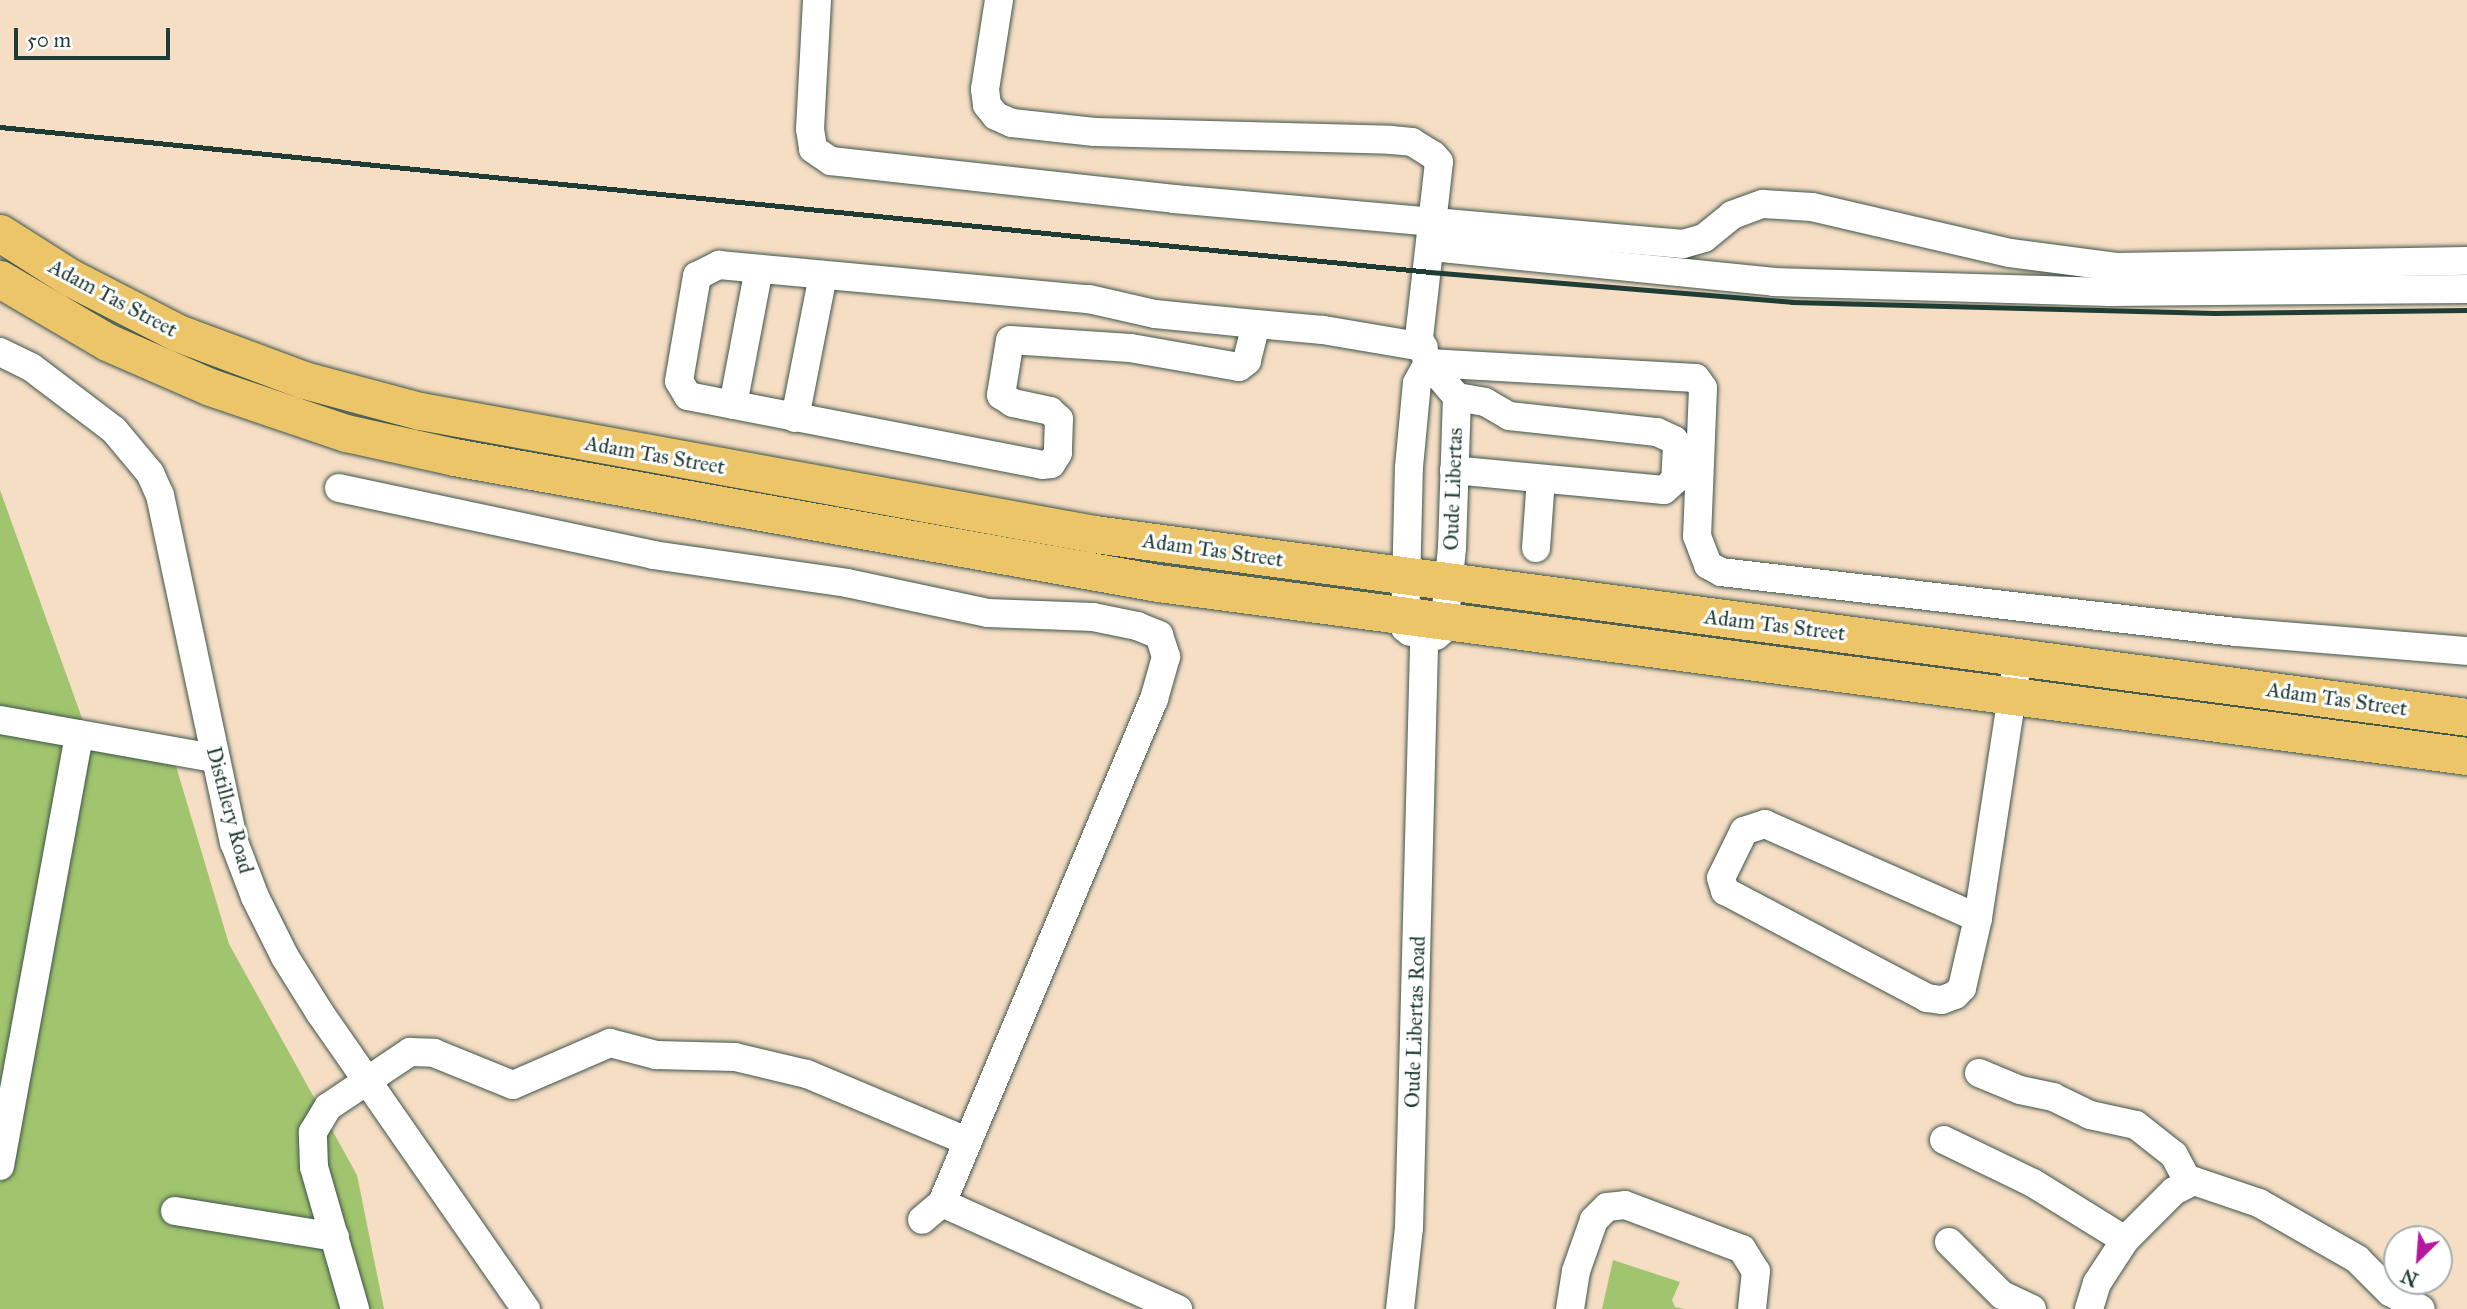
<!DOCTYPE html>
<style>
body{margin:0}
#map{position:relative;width:2467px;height:1309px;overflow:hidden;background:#f6dec5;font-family:"IM FELL Great Primer",serif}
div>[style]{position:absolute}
.green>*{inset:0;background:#a1c46e}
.roads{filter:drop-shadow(0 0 2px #3f554a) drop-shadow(0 0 2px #3f554a)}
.minor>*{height:28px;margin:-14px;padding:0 14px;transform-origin:14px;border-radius:14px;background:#fff}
.major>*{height:37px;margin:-18.5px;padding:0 18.5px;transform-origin:18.5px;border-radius:18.5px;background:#edc569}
.rail>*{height:5px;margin:-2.5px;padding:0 2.5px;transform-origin:2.5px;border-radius:2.5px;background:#1f3d34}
span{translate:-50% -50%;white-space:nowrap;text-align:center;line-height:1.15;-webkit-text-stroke:6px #fff;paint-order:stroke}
.street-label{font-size:21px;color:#1f3d34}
.north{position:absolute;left:2383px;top:1225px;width:70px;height:70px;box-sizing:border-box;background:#fff;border:2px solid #a5b1ae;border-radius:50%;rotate:205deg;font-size:19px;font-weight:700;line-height:28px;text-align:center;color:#1f3d34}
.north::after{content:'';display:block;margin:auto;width:24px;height:32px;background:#b5179e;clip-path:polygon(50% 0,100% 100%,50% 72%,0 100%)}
.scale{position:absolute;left:14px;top:28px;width:156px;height:32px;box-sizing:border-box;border:4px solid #1f3d34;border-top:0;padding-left:9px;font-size:21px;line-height:24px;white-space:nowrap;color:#1f3d34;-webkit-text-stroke:5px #fff;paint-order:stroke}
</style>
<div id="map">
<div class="green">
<i style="clip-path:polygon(0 490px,87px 732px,173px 756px,229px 944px,357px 1175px,384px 1309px,0 1309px)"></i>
<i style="clip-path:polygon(1613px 1260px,1680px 1282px,1672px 1300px,1675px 1307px,1685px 1309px,1602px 1309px)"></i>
</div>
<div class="roads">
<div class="minor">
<i style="left:817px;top:0;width:129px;rotate:93.1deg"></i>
<i style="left:810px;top:129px;width:20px;rotate:81deg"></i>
<i style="left:813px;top:149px;width:22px;rotate:34deg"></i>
<i style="left:831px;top:161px;width:345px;rotate:6.3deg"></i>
<i style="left:1174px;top:199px;width:511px;rotate:5.05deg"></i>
<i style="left:1683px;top:244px;width:22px;rotate:-16deg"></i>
<i style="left:1704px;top:238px;width:36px;rotate:-39deg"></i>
<i style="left:1732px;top:215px;width:33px;rotate:-20deg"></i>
<i style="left:1763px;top:204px;width:49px;rotate:3.5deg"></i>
<i style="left:1812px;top:207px;width:203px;rotate:13.1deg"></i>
<i style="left:2010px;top:253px;width:107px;rotate:7.5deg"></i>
<i style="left:2116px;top:267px;width:351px;rotate:-1deg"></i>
<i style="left:999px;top:0;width:90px;rotate:98.9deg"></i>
<i style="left:985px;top:89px;width:16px;rotate:83deg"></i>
<i style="left:987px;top:105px;width:14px;rotate:51deg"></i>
<i style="left:996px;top:116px;width:17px;rotate:24deg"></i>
<i style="left:1012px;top:123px;width:83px;rotate:6.2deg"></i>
<i style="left:1095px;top:132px;width:296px;rotate:1.5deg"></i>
<i style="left:1391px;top:140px;width:21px;rotate:5deg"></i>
<i style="left:1412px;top:142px;width:25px;rotate:32deg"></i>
<i style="left:1433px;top:155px;width:9px;rotate:49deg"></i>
<i style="left:1439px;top:162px;width:177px;rotate:96.5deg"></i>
<i style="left:1419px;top:338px;width:27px;rotate:70deg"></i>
<i style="left:1428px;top:363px;width:45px;rotate:49.5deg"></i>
<i style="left:1457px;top:397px;width:28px;rotate:10deg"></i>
<i style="left:1485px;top:402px;width:28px;rotate:30deg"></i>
<i style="left:1509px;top:416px;width:149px;rotate:6.2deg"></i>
<i style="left:1657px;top:432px;width:19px;rotate:25deg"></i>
<i style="left:1674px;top:440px;width:7px;rotate:63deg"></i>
<i style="left:1677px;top:446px;width:34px;rotate:93deg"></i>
<i style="left:1675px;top:480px;width:15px;rotate:138deg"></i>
<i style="left:1664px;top:490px;width:211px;rotate:-174.6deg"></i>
<i style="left:1431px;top:247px;width:344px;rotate:5.8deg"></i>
<i style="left:1773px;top:282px;width:337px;rotate:1.7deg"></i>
<i style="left:2110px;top:292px;width:357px;rotate:-0.5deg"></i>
<i style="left:1256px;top:324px;width:38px;rotate:104deg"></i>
<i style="left:1247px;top:361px;width:10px;rotate:143deg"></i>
<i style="left:1239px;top:367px;width:111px;rotate:-170.1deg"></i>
<i style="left:1130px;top:348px;width:120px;rotate:-176.2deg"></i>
<i style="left:1010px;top:340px;width:56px;rotate:99.3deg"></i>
<i style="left:1001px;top:395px;width:14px;rotate:34deg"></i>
<i style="left:1013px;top:403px;width:38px;rotate:12deg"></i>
<i style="left:1050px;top:411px;width:12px;rotate:42deg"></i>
<i style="left:1059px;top:419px;width:34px;rotate:92deg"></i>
<i style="left:1058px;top:453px;width:13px;rotate:122deg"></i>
<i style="left:1051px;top:464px;width:8px;rotate:173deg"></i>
<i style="left:1043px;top:465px;width:362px;rotate:-169deg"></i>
<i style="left:688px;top:396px;width:17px;rotate:-121deg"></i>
<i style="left:679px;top:381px;width:107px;rotate:-80.3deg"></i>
<i style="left:697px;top:276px;width:25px;rotate:-27deg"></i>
<i style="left:719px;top:265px;width:372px;rotate:5.3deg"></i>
<i style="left:1089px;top:299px;width:68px;rotate:12.8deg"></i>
<i style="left:1155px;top:314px;width:101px;rotate:5.7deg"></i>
<i style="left:1256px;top:324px;width:67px;rotate:5.1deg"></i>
<i style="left:1323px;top:330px;width:102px;rotate:9.6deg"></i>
<i style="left:0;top:352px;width:34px;rotate:26deg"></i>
<i style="left:31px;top:367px;width:104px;rotate:37.2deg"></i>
<i style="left:114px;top:430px;width:56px;rotate:50.1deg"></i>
<i style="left:150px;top:473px;width:24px;rotate:66deg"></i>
<i style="left:160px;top:495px;width:355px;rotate:78deg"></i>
<i style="left:234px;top:842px;width:59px;rotate:69.1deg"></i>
<i style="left:255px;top:897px;width:67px;rotate:63.4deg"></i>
<i style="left:285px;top:957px;width:66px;rotate:58deg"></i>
<i style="left:320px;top:1013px;width:361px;rotate:55.2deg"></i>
<i style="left:1428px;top:363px;width:268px;rotate:3.2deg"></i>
<i style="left:1696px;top:378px;width:12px;rotate:55deg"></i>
<i style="left:1703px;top:388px;width:148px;rotate:92.3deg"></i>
<i style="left:1697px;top:536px;width:31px;rotate:69deg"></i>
<i style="left:1708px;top:565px;width:15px;rotate:28deg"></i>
<i style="left:1721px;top:572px;width:518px;rotate:6.65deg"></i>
<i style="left:2236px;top:632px;width:232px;rotate:4.7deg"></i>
<i style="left:733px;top:405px;width:138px;rotate:-79.2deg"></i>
<i style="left:795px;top:418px;width:146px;rotate:-78.9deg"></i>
<i style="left:339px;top:488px;width:321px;rotate:12deg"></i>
<i style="left:653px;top:555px;width:196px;rotate:8.2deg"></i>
<i style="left:847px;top:583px;width:144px;rotate:12deg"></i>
<i style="left:988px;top:613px;width:105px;rotate:2.2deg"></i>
<i style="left:1093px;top:617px;width:45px;rotate:11.6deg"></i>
<i style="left:1137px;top:626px;width:24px;rotate:22deg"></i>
<i style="left:1159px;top:635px;width:23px;rotate:72deg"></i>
<i style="left:1166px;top:657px;width:44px;rotate:105.9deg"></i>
<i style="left:1154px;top:699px;width:547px;rotate:112.81deg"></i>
<i style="left:942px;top:1203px;width:26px;rotate:140deg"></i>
<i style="left:1536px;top:548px;width:69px;rotate:-85.9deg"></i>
<i style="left:1410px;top:632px;width:6px;rotate:-141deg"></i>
<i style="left:1405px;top:628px;width:161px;rotate:-88.6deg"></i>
<i style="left:1409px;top:467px;width:84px;rotate:-84.6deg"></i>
<i style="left:1417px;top:383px;width:23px;rotate:-61deg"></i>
<i style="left:1436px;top:636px;width:11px;rotate:-41deg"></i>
<i style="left:1444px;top:629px;width:81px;rotate:-84.4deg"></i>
<i style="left:1452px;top:548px;width:151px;rotate:-88.1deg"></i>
<i style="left:0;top:720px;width:217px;rotate:10.1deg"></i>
<i style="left:1978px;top:918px;width:233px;rotate:-156.2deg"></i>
<i style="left:1765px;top:824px;width:22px;rotate:162deg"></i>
<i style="left:1744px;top:831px;width:52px;rotate:116.1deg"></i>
<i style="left:1721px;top:878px;width:14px;rotate:73deg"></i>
<i style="left:1725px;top:891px;width:229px;rotate:27.9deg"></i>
<i style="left:1927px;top:998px;width:15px;rotate:8deg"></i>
<i style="left:1942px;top:1000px;width:14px;rotate:-21deg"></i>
<i style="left:1955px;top:995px;width:10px;rotate:-45deg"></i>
<i style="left:1962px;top:988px;width:72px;rotate:-77.1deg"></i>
<i style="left:1978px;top:918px;width:244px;rotate:-81.3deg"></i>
<i style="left:1979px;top:1073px;width:44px;rotate:22.5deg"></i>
<i style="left:2020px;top:1090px;width:34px;rotate:12deg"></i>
<i style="left:2053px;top:1097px;width:41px;rotate:25.9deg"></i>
<i style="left:2090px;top:1115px;width:47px;rotate:12.3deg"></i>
<i style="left:2136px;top:1125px;width:48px;rotate:38.3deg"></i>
<i style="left:2174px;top:1155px;width:30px;rotate:62deg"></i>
<i style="left:1944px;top:1140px;width:99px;rotate:25.8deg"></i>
<i style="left:2033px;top:1183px;width:108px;rotate:31.8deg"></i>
<i style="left:0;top:1166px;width:439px;rotate:-79.6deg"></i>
<i style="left:942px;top:1203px;width:259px;rotate:24.2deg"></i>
<i style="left:175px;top:1211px;width:162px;rotate:9.2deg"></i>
<i style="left:1949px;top:1242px;width:75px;rotate:45deg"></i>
<i style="left:2002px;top:1295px;width:33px;rotate:25deg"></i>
<i style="left:355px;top:1309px;width:148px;rotate:-106.1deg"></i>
<i style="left:314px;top:1167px;width:35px;rotate:-92deg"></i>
<i style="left:313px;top:1132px;width:29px;rotate:-59deg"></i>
<i style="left:328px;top:1107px;width:99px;rotate:-33.9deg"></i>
<i style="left:410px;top:1052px;width:24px;rotate:2deg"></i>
<i style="left:434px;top:1053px;width:85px;rotate:22.1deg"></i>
<i style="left:513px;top:1085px;width:106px;rotate:-23.4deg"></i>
<i style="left:610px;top:1043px;width:48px;rotate:14.6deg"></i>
<i style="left:656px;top:1055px;width:79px;rotate:1.5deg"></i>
<i style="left:735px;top:1057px;width:74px;rotate:13.3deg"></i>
<i style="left:807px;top:1074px;width:173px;rotate:22.8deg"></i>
<i style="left:1400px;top:1309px;width:81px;rotate:-83.7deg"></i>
<i style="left:1409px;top:1228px;width:581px;rotate:-88.52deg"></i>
<i style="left:1570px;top:1309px;width:38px;rotate:-81deg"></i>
<i style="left:1576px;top:1271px;width:54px;rotate:-70.6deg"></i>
<i style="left:1594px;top:1220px;width:18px;rotate:-45deg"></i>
<i style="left:1607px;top:1207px;width:18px;rotate:-6deg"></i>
<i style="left:1625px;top:1205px;width:125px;rotate:20.6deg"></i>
<i style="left:1742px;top:1249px;width:26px;rotate:58deg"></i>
<i style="left:1756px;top:1271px;width:38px;rotate:96deg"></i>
<i style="left:2089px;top:1309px;width:27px;rotate:-73deg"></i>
<i style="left:2097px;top:1283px;width:51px;rotate:-56.9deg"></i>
<i style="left:2125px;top:1240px;width:69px;rotate:-45deg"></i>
<i style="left:2174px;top:1191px;width:22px;rotate:-27deg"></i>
<i style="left:2194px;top:1181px;width:69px;rotate:18.7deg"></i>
<i style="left:2259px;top:1203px;width:113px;rotate:29.7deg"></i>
<i style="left:2357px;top:1259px;width:47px;rotate:45deg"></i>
<i style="left:2390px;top:1292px;width:35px;rotate:29deg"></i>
</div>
<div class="major">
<i style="left:0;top:233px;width:84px;rotate:32.4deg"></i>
<i style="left:71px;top:278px;width:120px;rotate:27.2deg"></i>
<i style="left:178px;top:333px;width:134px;rotate:20.5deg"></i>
<i style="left:304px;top:380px;width:120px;rotate:15deg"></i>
<i style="left:420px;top:411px;width:685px;rotate:10.34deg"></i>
<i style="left:1094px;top:534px;width:1385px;rotate:7.59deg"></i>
<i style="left:0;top:279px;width:124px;rotate:30.5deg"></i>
<i style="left:107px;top:342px;width:112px;rotate:23.6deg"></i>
<i style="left:210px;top:387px;width:144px;rotate:18.7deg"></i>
<i style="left:346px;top:433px;width:111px;rotate:12.5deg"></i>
<i style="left:454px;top:457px;width:715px;rotate:10.15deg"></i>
<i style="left:1158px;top:583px;width:1320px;rotate:7.53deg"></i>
</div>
</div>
<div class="rail">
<i style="left:0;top:127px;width:1436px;rotate:5.79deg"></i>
<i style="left:1429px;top:272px;width:364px;rotate:4.7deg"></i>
<i style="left:1792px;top:302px;width:423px;rotate:1.5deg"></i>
<i style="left:2215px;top:313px;width:252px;rotate:-0.7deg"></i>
</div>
<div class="street-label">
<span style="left:113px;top:298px;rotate:28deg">Adam Tas Street</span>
<span style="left:655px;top:455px;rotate:10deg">Adam Tas Street</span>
<span style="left:1453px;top:489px;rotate:-88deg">Oude Libertas</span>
<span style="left:1213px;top:550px;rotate:8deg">Adam Tas Street</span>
<span style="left:1775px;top:625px;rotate:7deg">Adam Tas Street</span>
<span style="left:2337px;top:699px;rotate:8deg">Adam Tas Street</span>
<span style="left:230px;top:810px;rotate:75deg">Distillery Road</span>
<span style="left:1415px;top:1022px;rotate:-88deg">Oude Libertas Road</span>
</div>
<div class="north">N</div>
<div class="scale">50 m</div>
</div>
